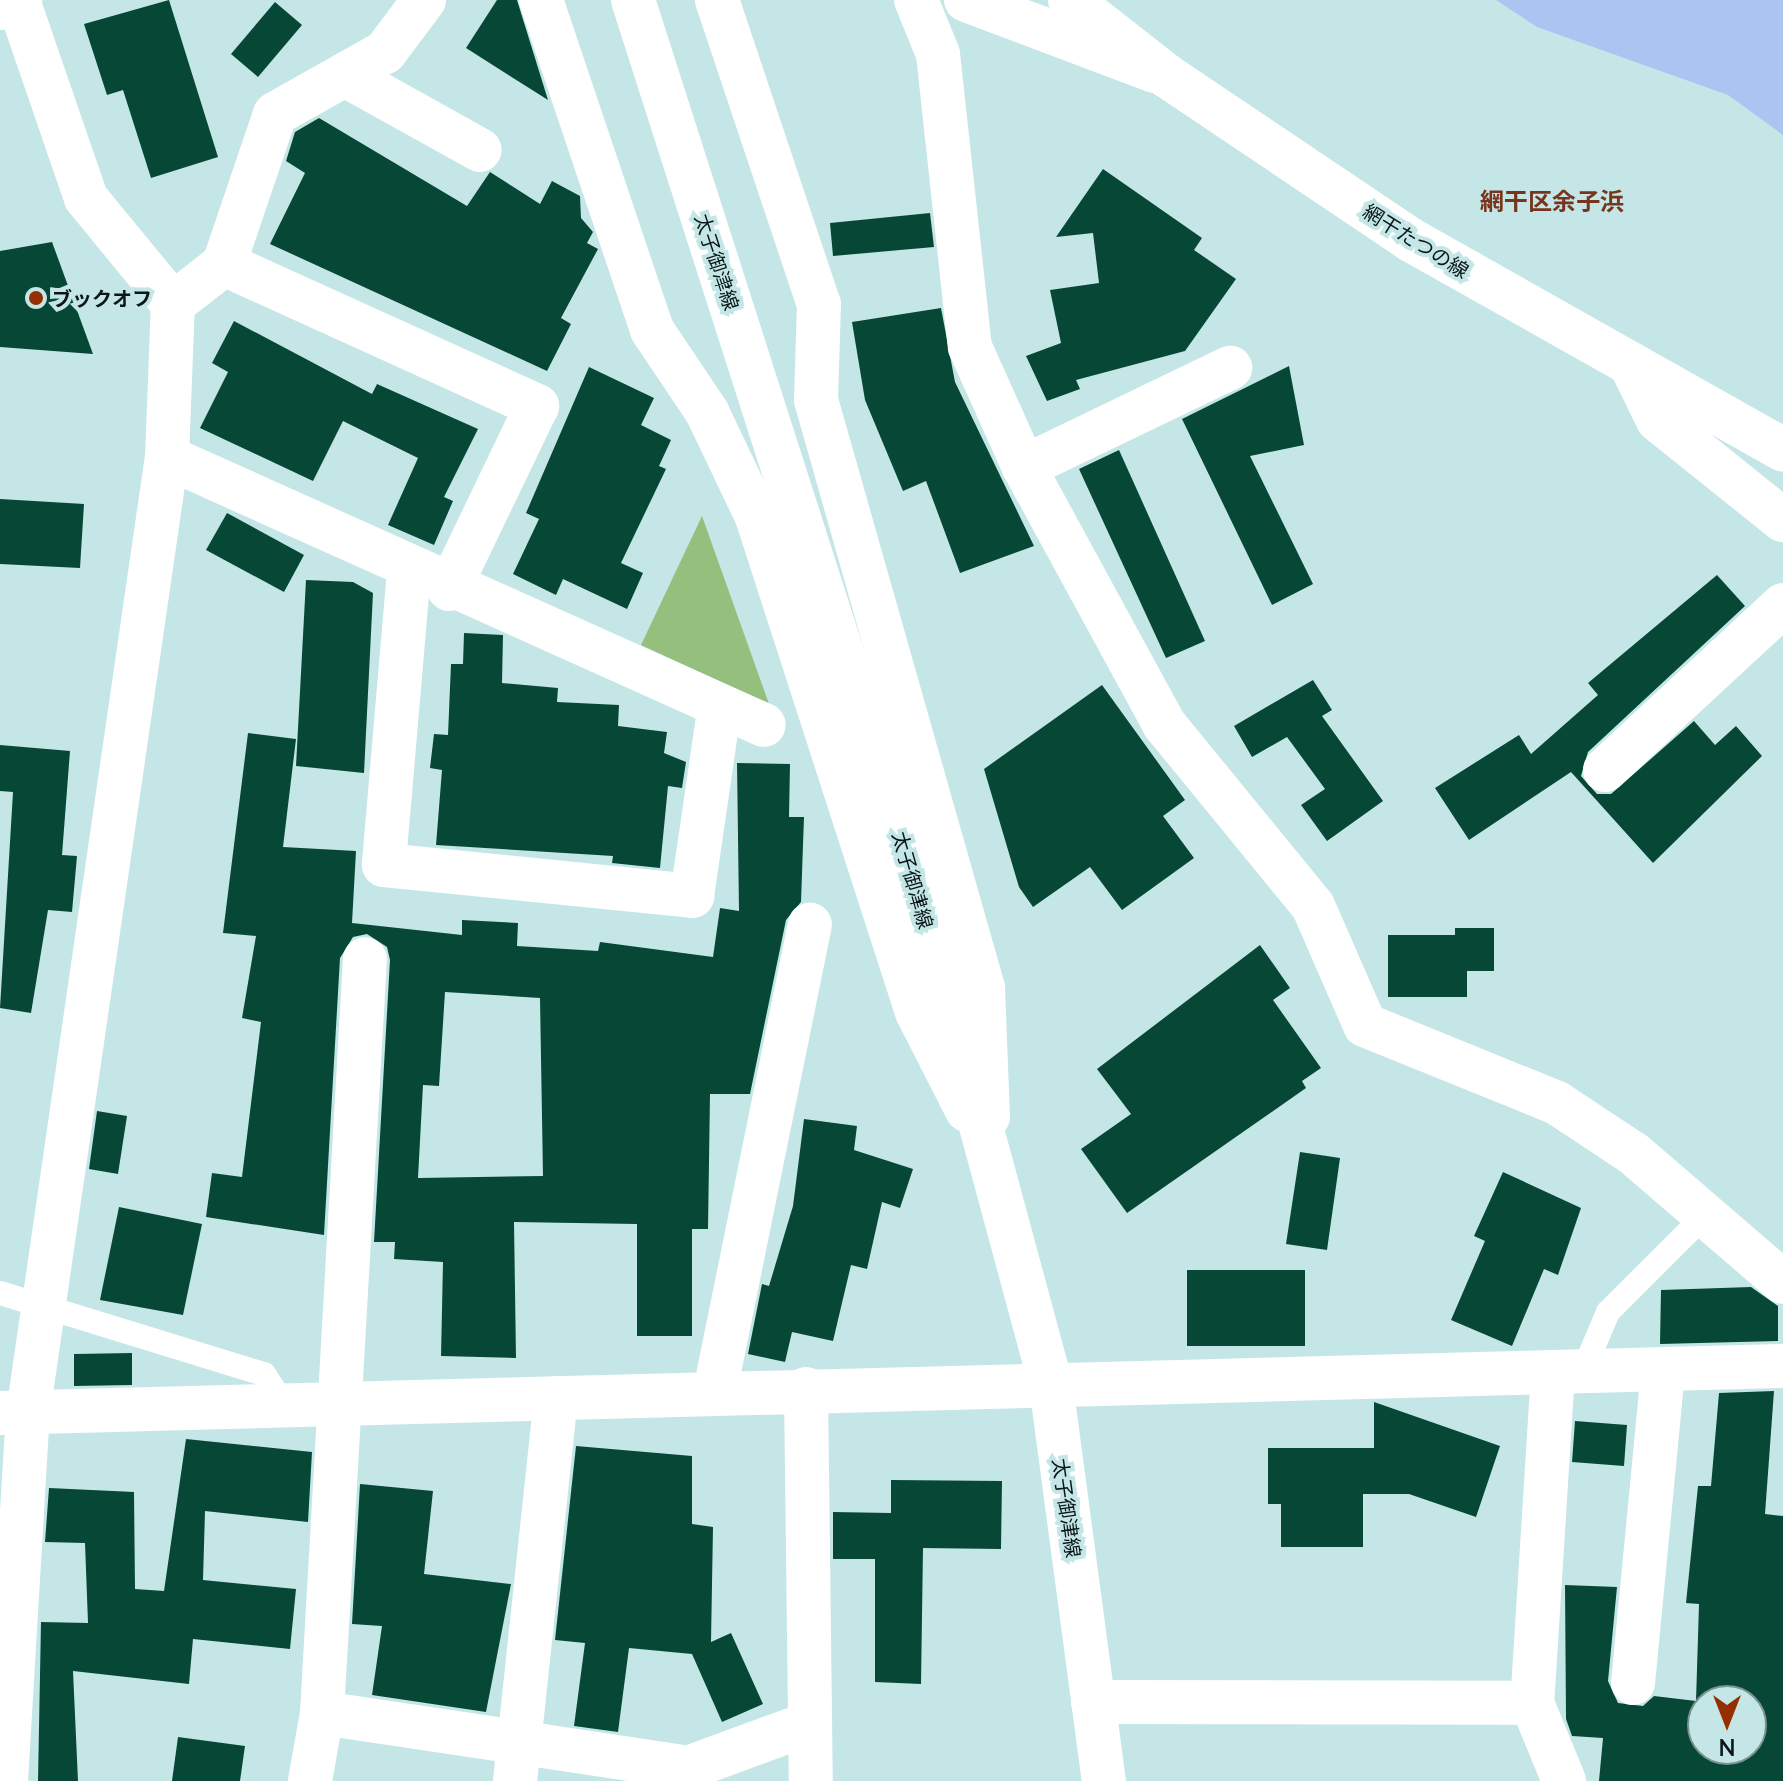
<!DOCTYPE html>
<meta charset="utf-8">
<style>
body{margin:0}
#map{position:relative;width:1783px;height:1781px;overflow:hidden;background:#c5e6e7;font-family:Lato,"Noto Sans JP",sans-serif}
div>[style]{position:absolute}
.green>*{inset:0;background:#94bf7d}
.water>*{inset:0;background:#acc4f2}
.building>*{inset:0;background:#064835}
.service>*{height:24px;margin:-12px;padding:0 12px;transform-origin:12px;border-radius:12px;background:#fff}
.minor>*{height:44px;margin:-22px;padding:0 22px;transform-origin:22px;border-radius:22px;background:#fff}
.primary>*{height:44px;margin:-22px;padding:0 22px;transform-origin:22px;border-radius:22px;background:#fff}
.trunk>*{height:44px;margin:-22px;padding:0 22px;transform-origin:22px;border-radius:22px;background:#fff}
.dots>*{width:22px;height:22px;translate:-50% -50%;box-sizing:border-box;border:4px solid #c5e6e7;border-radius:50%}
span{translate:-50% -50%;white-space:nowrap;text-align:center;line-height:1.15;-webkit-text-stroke:8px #c5e6e7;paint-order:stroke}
.street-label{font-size:20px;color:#0a1617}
.poi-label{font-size:20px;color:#0a1617;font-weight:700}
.left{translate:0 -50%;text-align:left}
.quarter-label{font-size:24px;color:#78351e;font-weight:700}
.north{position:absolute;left:1687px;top:1685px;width:80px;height:80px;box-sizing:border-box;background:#c5e6e7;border:2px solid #7a9394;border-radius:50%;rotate:180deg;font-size:22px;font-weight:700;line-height:32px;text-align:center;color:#0a1617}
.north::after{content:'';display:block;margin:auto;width:28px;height:36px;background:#952f02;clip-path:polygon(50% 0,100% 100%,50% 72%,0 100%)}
</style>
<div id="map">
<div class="green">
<i style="clip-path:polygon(702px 516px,769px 704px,641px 645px)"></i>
</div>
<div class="water">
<i style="clip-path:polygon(1496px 0,1783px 0,1783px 135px,1728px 95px,1537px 27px)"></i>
</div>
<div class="building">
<i style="clip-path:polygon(169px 0,218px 157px,151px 178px,123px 90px,107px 95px,84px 24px)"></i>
<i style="clip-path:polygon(497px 0,517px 0,548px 100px,466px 48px)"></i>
<i style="clip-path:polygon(275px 2px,302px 25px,258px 77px,231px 54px)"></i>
<i style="clip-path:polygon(319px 118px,467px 206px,490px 172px,540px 204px,552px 181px,580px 196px,581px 218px,593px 232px,587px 243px,598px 249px,561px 318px,571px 324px,547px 371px,270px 244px,305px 173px,286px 161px,295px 132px)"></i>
<i style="clip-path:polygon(1103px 169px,1202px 238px,1194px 250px,1236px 279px,1185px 351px,1076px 380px,1080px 389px,1047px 401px,1026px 356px,1061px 343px,1050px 290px,1099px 283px,1093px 233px,1056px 237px)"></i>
<i style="clip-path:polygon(930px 213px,934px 247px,833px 256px,830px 223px)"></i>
<i style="clip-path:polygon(52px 242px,93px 354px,0 347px,0 251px)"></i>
<i style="clip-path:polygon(941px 308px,955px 382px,1034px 546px,960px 573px,926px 481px,903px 491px,865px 400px,852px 322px)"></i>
<i style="clip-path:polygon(234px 321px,372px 394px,377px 384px,478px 429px,444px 497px,453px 501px,434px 545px,388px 525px,418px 458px,343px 421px,313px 481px,200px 428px,228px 372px,212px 363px)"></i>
<i style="clip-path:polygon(1289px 366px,1304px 445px,1250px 456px,1313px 584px,1272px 605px,1182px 419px)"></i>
<i style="clip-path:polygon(589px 367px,654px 398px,641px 425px,671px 440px,659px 466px,666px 469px,621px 563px,643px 573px,627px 609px,563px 579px,556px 595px,513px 574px,539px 519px,526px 513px)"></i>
<i style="clip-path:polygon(1119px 450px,1205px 641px,1166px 658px,1079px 469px)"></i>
<i style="clip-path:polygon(0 499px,84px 504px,80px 568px,0 564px)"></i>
<i style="clip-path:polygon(227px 513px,304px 555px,284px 592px,206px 550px)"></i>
<i style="clip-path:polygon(1717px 575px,1745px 606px,1588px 752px,1581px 776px,1597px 794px,1611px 794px,1694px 721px,1715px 745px,1736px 726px,1762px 756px,1653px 863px,1571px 772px,1469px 840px,1435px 788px,1519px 735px,1531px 754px,1598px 695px,1588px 683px)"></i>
<i style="clip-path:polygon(306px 580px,353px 582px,373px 593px,364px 773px,296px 766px)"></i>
<i style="clip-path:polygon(464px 633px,503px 635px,502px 683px,558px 688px,557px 702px,619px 705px,618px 726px,667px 732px,664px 753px,686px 762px,682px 788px,668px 786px,660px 868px,612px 863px,613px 856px,436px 845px,442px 770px,430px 768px,434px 734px,448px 735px,451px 664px,463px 664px)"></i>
<i style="clip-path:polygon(1313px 680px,1332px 710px,1322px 716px,1383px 801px,1327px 841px,1301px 805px,1325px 789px,1287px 737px,1252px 757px,1234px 726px)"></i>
<i style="clip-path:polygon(1102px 685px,1185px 800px,1163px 816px,1194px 858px,1122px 910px,1090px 867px,1033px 907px,1019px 887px,984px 769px)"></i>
<i style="clip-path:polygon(evenodd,248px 733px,296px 739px,283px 847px,356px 851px,352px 923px,462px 935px,462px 920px,518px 923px,517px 946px,598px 951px,600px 942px,713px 957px,720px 908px,739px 911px,737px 763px,790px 764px,789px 817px,804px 817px,801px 902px,786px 920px,750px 1094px,710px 1094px,708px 1229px,692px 1229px,692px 1336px,637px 1336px,637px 1224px,514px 1222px,516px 1358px,441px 1356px,443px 1262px,394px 1259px,395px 1242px,374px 1242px,390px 960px,387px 947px,367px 934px,353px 937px,340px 958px,324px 1235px,206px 1217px,212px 1173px,242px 1177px,261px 1022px,242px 1018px,256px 936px,223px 933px,248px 733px,445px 992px,540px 998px,543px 1176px,418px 1178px,423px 1085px,439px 1086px,445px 992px)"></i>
<i style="clip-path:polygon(0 745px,70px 751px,62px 855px,77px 856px,72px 912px,48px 910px,31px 1013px,0 1008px,13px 792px,0 791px)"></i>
<i style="clip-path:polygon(1455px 928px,1494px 928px,1494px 971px,1467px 971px,1467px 997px,1388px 997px,1388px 935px,1455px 935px)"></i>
<i style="clip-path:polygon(1260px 945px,1290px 988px,1273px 1000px,1321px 1068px,1302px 1081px,1306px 1088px,1127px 1213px,1081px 1149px,1131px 1114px,1097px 1069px)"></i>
<i style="clip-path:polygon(97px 1111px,127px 1116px,118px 1174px,89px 1169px)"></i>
<i style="clip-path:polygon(804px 1119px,857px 1126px,854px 1150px,913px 1169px,900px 1208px,882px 1202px,867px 1269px,851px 1265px,833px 1341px,792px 1332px,785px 1362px,748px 1354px,762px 1284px,769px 1286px,793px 1206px)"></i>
<i style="clip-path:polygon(1300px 1152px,1340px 1158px,1327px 1250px,1286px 1244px)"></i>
<i style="clip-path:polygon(1503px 1172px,1581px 1208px,1558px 1275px,1544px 1269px,1512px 1346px,1451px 1320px,1485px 1241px,1474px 1236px)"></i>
<i style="clip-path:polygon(119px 1207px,202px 1224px,183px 1315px,100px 1300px)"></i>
<i style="clip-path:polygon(1187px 1270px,1305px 1270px,1305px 1346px,1187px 1346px)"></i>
<i style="clip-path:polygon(1751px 1287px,1778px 1306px,1778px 1341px,1660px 1344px,1661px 1290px)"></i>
<i style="clip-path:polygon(132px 1353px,132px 1385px,74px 1386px,74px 1354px)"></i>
<i style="clip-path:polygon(evenodd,1774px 1391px,1765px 1514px,1783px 1516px,1783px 1781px,1599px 1781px,1603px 1738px,1572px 1736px,1566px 1719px,1565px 1585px,1617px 1587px,1608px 1681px,1618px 1703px,1643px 1706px,1654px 1696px,1696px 1701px,1699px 1604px,1686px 1603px,1698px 1486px,1711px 1486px,1719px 1393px,1774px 1391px,1703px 1701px,1751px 1701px,1751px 1749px,1703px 1749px,1703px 1701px)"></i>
<i style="clip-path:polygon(1374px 1402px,1500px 1446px,1476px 1517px,1409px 1494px,1363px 1494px,1363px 1547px,1281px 1547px,1281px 1504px,1268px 1504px,1268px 1448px,1374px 1448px)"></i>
<i style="clip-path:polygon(1575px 1421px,1627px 1425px,1624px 1466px,1572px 1462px)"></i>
<i style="clip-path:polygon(186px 1439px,312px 1452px,308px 1522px,205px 1511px,203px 1580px,296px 1589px,290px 1649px,193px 1639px,189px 1684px,73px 1671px,78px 1781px,38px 1781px,41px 1622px,88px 1623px,85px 1543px,45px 1542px,49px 1488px,134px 1492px,135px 1589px,164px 1591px)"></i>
<i style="clip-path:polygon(576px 1446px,692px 1456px,692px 1524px,713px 1527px,711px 1642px,731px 1633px,763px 1704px,722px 1722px,692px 1654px,629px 1648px,618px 1732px,574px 1726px,585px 1643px,555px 1640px)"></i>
<i style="clip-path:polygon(891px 1480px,1002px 1481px,1001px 1549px,923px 1548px,921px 1684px,875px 1682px,875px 1559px,833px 1559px,833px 1512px,891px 1513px)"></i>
<i style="clip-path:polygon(360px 1484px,433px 1491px,424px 1574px,511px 1584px,486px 1712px,372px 1695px,382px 1626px,352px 1624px)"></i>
<i style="clip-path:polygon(178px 1737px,245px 1746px,240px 1781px,172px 1781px)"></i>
</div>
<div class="service">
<i style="left:0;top:1293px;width:276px;rotate:17.1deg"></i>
<i style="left:264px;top:1374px;width:38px;rotate:57deg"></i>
<i style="left:1583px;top:1371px;width:64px;rotate:-67deg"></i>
<i style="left:1608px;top:1312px;width:133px;rotate:-45deg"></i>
</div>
<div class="minor">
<i style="left:541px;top:0;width:348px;rotate:71.4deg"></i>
<i style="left:652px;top:330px;width:99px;rotate:56.1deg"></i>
<i style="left:707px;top:412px;width:116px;rotate:64.5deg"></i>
<i style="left:757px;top:517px;width:520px;rotate:72.09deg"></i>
<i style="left:917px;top:1012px;width:110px;rotate:63deg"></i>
<i style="left:717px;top:0;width:321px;rotate:71.5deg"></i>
<i style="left:819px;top:304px;width:96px;rotate:91.8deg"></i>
<i style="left:816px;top:400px;width:611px;rotate:74.14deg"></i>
<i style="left:983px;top:988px;width:129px;rotate:87.8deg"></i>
<i style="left:916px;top:0;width:58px;rotate:67.8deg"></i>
<i style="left:938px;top:54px;width:295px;rotate:83.8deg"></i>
<i style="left:970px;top:347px;width:132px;rotate:65.8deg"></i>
<i style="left:1024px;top:467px;width:293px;rotate:61.4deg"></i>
<i style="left:1164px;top:724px;width:235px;rotate:50.7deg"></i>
<i style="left:1313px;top:906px;width:130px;rotate:66.4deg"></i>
<i style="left:1365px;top:1025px;width:207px;rotate:22.1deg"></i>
<i style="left:1557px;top:1103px;width:92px;rotate:33.5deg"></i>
<i style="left:1634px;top:1154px;width:196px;rotate:40.7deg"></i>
<i style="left:966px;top:0;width:202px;rotate:20.6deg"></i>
<i style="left:345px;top:75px;width:154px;rotate:29.1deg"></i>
<i style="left:224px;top:264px;width:344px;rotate:24.4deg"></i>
<i style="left:537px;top:406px;width:203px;rotate:115.7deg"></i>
<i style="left:173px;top:304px;width:65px;rotate:-38.1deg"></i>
<i style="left:224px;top:264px;width:158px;rotate:-71.2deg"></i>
<i style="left:275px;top:114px;width:126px;rotate:-29.4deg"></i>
<i style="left:385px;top:52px;width:65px;rotate:-53.1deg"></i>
<i style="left:1631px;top:365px;width:61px;rotate:63.9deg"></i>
<i style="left:1658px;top:420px;width:160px;rotate:38.7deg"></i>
<i style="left:167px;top:457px;width:654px;rotate:24.18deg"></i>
<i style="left:1024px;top:467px;width:229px;rotate:-25.7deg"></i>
<i style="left:409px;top:571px;width:295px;rotate:94.9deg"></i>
<i style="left:384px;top:865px;width:310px;rotate:5.7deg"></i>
<i style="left:692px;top:896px;width:188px;rotate:-81.7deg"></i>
<i style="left:1605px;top:770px;width:243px;rotate:-42.8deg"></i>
<i style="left:1553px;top:1372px;width:332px;rotate:93.6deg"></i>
<i style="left:1532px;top:1703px;width:84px;rotate:67.7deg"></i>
<i style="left:806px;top:1389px;width:392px;rotate:89.3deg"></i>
<i style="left:715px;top:1391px;width:476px;rotate:-78.5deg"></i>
<i style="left:0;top:1413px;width:1784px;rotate:-1.51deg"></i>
<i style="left:1633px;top:1683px;width:315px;rotate:-84.5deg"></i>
<i style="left:1093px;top:1702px;width:439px;rotate:0.1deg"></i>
<i style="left:322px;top:1713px;width:370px;rotate:8.5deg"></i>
<i style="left:688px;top:1768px;width:130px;rotate:-20.2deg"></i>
<i style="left:6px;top:1781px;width:369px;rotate:-86.6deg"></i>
<i style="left:28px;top:1413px;width:966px;rotate:-81.73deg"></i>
<i style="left:167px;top:457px;width:153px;rotate:-87.8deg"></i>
<i style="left:173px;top:304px;width:137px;rotate:-129.4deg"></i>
<i style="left:86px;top:198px;width:209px;rotate:-109deg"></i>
<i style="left:310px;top:1781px;width:69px;rotate:-80deg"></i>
<i style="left:322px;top:1713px;width:755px;rotate:-86.74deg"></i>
<i style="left:515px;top:1781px;width:385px;rotate:-83.9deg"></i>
</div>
<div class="primary">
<i style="left:633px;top:0;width:915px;rotate:72.24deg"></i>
<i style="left:912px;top:871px;width:532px;rotate:74.87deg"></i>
<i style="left:1051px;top:1385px;width:400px;rotate:82.4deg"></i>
<i style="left:1070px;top:0;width:123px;rotate:38.1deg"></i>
<i style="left:1167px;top:76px;width:294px;rotate:33.9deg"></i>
<i style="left:1411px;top:240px;width:427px;rotate:29.4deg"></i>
</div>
<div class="trunk">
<i style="left:0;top:8px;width:22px;rotate:-22deg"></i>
</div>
<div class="dots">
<i style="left:36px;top:298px;background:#952f02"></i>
</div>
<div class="street-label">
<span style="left:1416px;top:241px;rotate:32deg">網干たつの線</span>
<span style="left:717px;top:262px;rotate:72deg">太子御津線</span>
<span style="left:913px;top:880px;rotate:74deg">太子御津線</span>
<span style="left:1067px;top:1508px;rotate:82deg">太子御津線</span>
</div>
<div class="poi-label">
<span class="left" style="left:52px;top:298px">ブックオフ</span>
</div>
<div class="quarter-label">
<span style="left:1552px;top:201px">網干区余子浜</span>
</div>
<div class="north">N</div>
</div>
